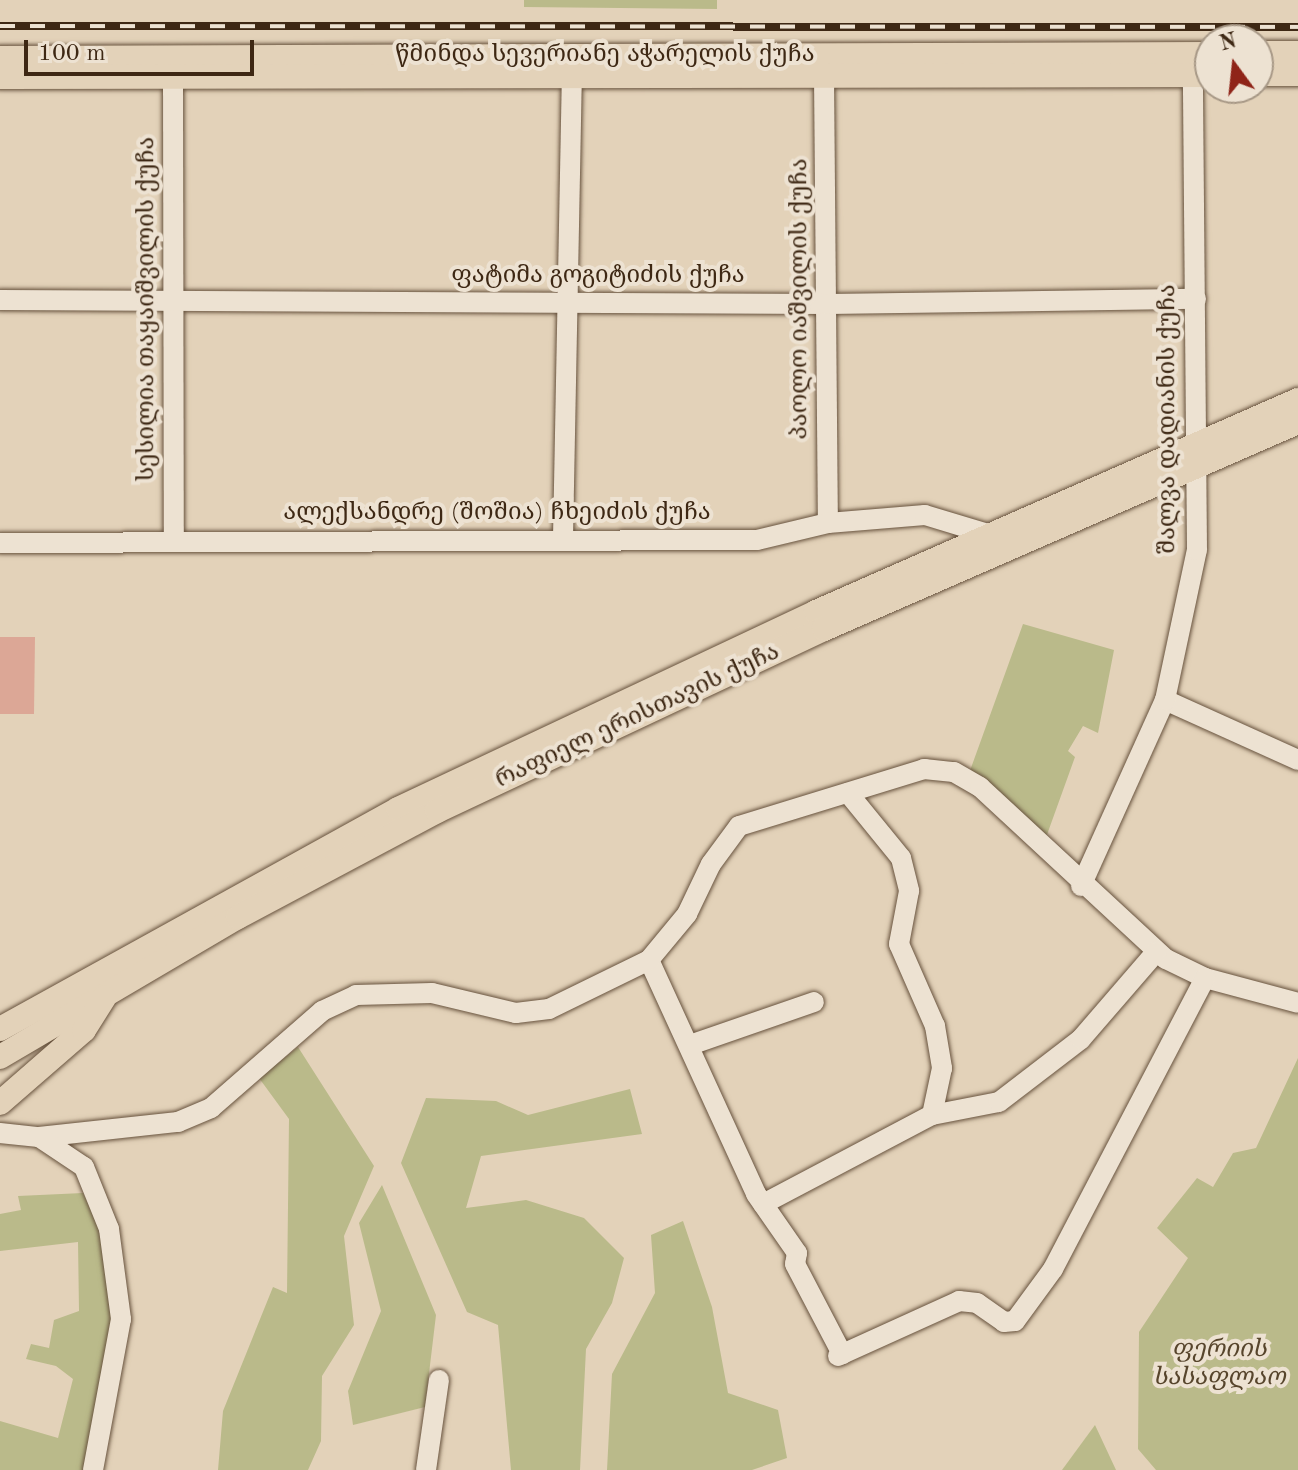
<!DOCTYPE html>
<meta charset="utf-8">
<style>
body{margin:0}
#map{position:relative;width:1298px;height:1470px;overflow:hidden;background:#e3d2b9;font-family:"Old Standard TT","Noto Serif Georgian",serif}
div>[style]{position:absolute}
.green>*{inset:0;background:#baba8a}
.building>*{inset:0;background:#dca796}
.roads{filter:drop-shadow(0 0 2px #67523d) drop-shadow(0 0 2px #67523d)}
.minor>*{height:20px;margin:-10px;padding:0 10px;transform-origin:10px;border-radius:10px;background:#ede2d2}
.major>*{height:24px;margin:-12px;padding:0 12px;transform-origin:12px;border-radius:12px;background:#e3d2b9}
.rail>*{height:8px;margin-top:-4px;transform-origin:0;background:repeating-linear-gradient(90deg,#ede2d2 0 15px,#3e2814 0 30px);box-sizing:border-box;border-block:2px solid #3e2814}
span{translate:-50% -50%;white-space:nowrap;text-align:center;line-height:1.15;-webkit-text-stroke:8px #ede2d2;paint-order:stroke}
.street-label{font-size:24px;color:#3e2814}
.park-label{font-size:24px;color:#57452c;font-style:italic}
.north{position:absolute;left:1194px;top:24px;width:80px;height:80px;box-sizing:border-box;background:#ede2d2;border:2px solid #a79886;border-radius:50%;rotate:345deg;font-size:22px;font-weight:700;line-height:32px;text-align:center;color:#3e2814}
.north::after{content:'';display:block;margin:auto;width:28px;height:36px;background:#8f2418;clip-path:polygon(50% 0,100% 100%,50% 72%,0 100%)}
.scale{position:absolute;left:24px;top:40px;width:230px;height:36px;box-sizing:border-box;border:4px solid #3e2814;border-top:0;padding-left:10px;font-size:24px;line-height:28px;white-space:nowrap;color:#3e2814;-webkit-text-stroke:6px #ede2d2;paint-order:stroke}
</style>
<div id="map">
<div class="green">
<i style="clip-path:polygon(524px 0,717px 0,717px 9px,524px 7px)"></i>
<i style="clip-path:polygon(1023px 624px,1114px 650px,1098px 733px,1083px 726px,1068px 751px,1075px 757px,1044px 843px,967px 779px)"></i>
<i style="clip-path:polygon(298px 1047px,374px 1166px,344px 1236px,354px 1325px,322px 1376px,321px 1441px,308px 1470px,218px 1470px,223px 1411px,273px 1287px,287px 1293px,289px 1119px,259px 1078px)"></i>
<i style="clip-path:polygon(1298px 1058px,1298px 1470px,1156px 1470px,1138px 1449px,1139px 1332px,1188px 1258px,1157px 1228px,1197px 1178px,1213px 1187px,1233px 1153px,1256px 1148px)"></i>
<i style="clip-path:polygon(630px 1089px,642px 1134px,481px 1156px,466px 1208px,526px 1200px,584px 1218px,624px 1258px,612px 1303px,586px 1349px,580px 1470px,511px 1470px,498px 1325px,467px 1312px,401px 1163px,426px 1098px,496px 1101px,528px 1115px)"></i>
<i style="clip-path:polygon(382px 1185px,436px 1315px,425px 1407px,353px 1425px,348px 1391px,381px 1311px,359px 1223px)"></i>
<i style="clip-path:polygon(83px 1193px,102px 1233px,115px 1316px,85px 1470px,0 1470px,0 1421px,58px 1438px,73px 1379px,56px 1366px,26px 1359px,31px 1344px,49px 1348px,54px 1320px,79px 1311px,78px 1242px,0 1251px,0 1214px,21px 1210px,18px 1196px)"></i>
<i style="clip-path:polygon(683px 1221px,712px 1307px,728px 1393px,778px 1410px,787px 1458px,752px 1470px,607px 1470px,612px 1374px,655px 1293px,651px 1235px)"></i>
<i style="clip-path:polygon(1095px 1425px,1116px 1470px,1062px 1470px)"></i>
</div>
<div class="building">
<i style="clip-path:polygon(0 637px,35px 637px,34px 714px,0 714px)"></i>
</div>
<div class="roads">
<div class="minor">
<i style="left:824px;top:75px;width:448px;rotate:89.5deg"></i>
<i style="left:173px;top:76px;width:465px;rotate:89.9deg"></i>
<i style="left:0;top:300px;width:828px;rotate:0.28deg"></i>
<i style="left:828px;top:304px;width:368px;rotate:-0.8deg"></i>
<i style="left:563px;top:538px;width:462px;rotate:-88.9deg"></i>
<i style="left:0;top:543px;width:757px;rotate:-0.23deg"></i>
<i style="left:757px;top:540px;width:73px;rotate:-13.5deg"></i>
<i style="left:828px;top:523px;width:97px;rotate:-4.7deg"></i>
<i style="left:925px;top:515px;width:66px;rotate:16.8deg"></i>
<i style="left:1165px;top:700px;width:146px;rotate:24.3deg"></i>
<i style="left:848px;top:793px;width:84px;rotate:50.8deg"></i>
<i style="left:901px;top:858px;width:34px;rotate:76deg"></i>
<i style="left:909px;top:891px;width:54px;rotate:100.7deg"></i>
<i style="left:899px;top:944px;width:90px;rotate:66.3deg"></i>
<i style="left:935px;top:1026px;width:43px;rotate:80.5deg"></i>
<i style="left:942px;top:1068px;width:48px;rotate:102deg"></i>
<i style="left:1081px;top:886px;width:204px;rotate:-65.7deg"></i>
<i style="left:1165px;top:700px;width:153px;rotate:-78deg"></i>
<i style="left:1197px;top:550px;width:476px;rotate:-90.5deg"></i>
<i style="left:649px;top:960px;width:257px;rotate:65.4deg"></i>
<i style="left:756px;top:1194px;width:72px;rotate:55.2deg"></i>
<i style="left:797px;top:1253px;width:11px;rotate:100deg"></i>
<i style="left:795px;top:1264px;width:102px;rotate:62.4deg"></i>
<i style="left:690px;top:1045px;width:131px;rotate:-19.1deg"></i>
<i style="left:0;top:1133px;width:39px;rotate:6deg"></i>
<i style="left:39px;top:1137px;width:140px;rotate:-6.2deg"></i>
<i style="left:178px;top:1122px;width:36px;rotate:-23deg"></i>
<i style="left:211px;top:1108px;width:147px;rotate:-41.1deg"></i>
<i style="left:322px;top:1011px;width:38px;rotate:-25deg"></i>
<i style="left:356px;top:995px;width:76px;rotate:-1.5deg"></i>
<i style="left:432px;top:993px;width:86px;rotate:13.4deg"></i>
<i style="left:516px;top:1013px;width:33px;rotate:-7deg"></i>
<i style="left:549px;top:1009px;width:111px;rotate:-26.1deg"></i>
<i style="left:649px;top:960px;width:60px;rotate:-50.4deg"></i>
<i style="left:687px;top:914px;width:55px;rotate:-64.4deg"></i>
<i style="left:711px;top:864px;width:47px;rotate:-53.6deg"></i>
<i style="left:739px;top:826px;width:194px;rotate:-17.1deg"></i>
<i style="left:924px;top:769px;width:30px;rotate:6deg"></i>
<i style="left:954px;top:772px;width:30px;rotate:30deg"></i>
<i style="left:980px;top:787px;width:253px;rotate:42.8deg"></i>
<i style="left:1166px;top:959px;width:43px;rotate:26deg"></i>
<i style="left:1205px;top:978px;width:96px;rotate:15deg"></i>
<i style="left:39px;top:1137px;width:54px;rotate:33.7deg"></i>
<i style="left:84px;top:1167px;width:67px;rotate:68deg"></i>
<i style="left:109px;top:1229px;width:91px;rotate:82.4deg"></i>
<i style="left:121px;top:1319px;width:154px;rotate:100.5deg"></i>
<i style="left:763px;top:1204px;width:191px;rotate:-27.8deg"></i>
<i style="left:932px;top:1115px;width:68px;rotate:-11deg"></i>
<i style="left:999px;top:1102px;width:103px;rotate:-37.5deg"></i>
<i style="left:1081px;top:1039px;width:115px;rotate:-49.2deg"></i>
<i style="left:838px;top:1356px;width:133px;rotate:-24.4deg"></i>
<i style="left:959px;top:1301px;width:18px;rotate:6deg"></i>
<i style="left:977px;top:1303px;width:33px;rotate:35deg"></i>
<i style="left:1004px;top:1322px;width:11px;rotate:-5deg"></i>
<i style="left:1015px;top:1321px;width:64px;rotate:-53.8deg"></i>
<i style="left:1053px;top:1269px;width:328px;rotate:-62.4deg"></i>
<i style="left:426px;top:1470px;width:91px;rotate:-81.8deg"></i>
</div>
<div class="major">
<i style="left:1258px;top:53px;width:40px"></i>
<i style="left:0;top:58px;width:1210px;rotate:-0.19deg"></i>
<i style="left:1258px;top:74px;width:40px"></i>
<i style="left:0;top:77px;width:1210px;rotate:-0.09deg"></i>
<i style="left:0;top:1029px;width:455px;rotate:-28.9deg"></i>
<i style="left:398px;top:809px;width:462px;rotate:-25.2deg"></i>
<i style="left:816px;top:612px;width:527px;rotate:-23.74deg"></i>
<i style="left:0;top:1057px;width:276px;rotate:-30.5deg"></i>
<i style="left:238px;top:917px;width:225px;rotate:-28deg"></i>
<i style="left:437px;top:811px;width:428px;rotate:-25.2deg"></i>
<i style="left:824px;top:629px;width:517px;rotate:-23.59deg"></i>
<i style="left:0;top:1103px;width:111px;rotate:-41deg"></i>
<i style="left:84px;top:1030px;width:38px;rotate:-58deg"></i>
</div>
</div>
<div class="rail">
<i style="left:0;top:26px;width:1298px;rotate:0.04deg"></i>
</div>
<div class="street-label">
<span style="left:605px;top:56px">წმინდა სევერიანე აჭარელის ქუჩა</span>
<span style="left:598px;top:277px">ფატიმა გოგიტიძის ქუჩა</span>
<span style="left:801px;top:299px;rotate:-90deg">პაოლო იაშვილის ქუჩა</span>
<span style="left:148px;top:309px;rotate:-90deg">სესილია თაყაიშვილის ქუჩა</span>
<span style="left:1169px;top:419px;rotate:-90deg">შალვა დადიანის ქუჩა</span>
<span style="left:497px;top:514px">ალექსანდრე (შოშია) ჩხეიძის ქუჩა</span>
<span style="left:638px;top:717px;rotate:-25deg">რაფიელ ერისთავის ქუჩა</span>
</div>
<div class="park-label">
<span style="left:1219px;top:1365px">ფერიის<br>სასაფლაო</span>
</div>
<div class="north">N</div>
<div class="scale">100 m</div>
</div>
